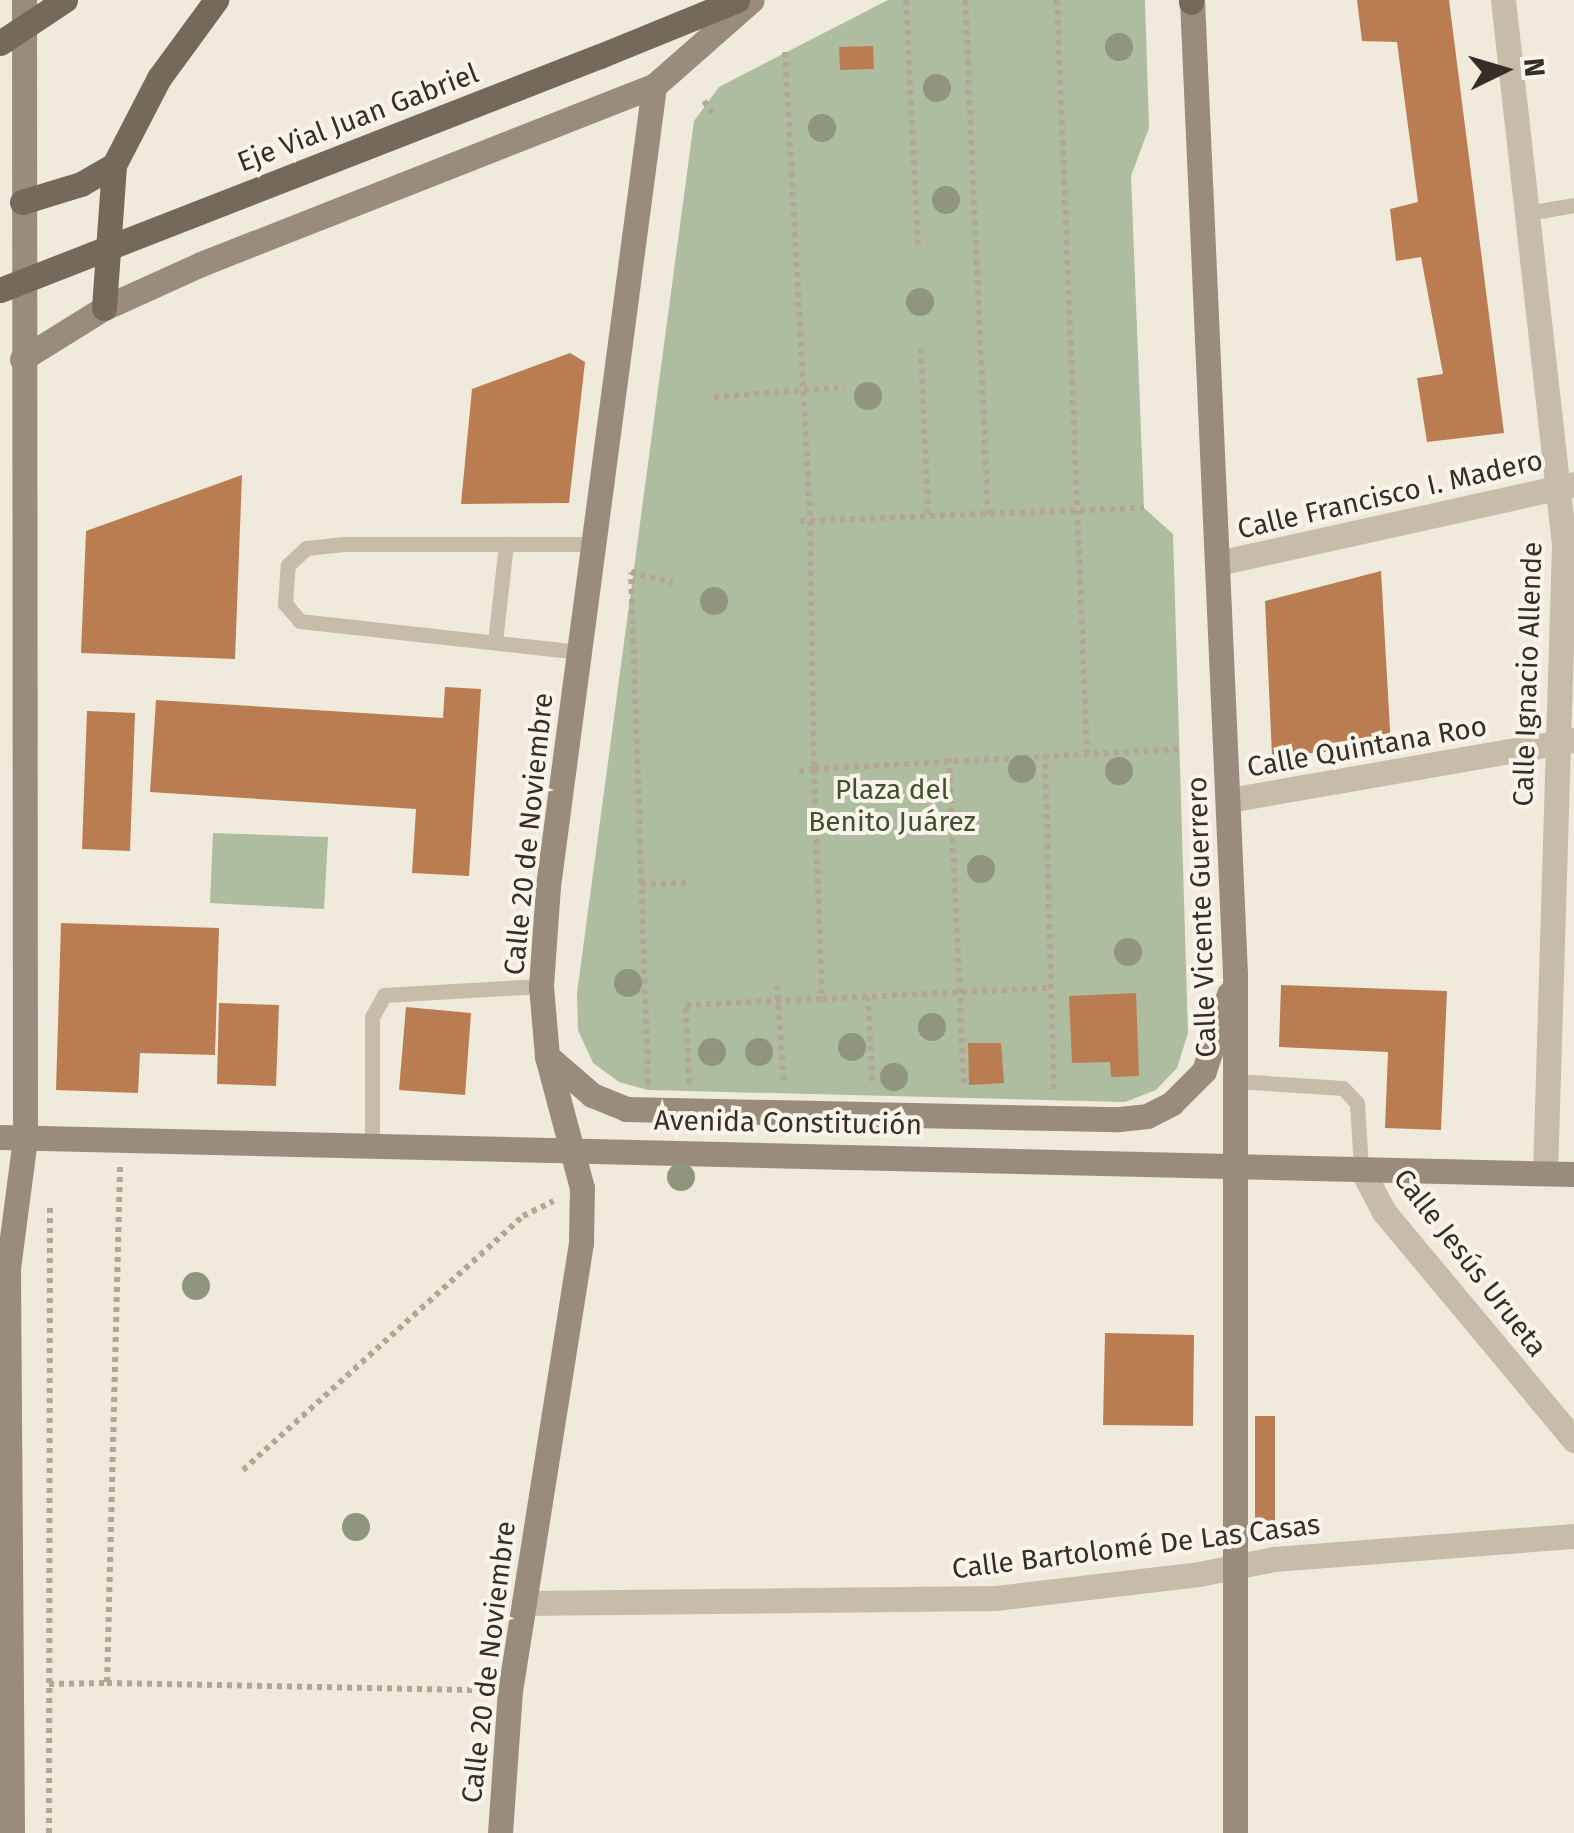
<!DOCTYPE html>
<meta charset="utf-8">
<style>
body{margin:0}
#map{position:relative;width:1574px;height:1833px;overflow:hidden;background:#f0eadd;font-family:"Fira Sans",sans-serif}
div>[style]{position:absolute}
.green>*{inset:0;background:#aebd9f}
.building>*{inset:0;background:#ba7d51}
.path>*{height:6px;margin-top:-3px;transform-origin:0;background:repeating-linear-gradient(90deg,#b2a795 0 5px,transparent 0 10px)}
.lane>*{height:15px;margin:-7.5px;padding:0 7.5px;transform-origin:7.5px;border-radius:7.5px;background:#c7bcaa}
.street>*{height:25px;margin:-12.5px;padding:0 12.5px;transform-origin:12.5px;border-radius:12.5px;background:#c7bcaa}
.secondary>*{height:25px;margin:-12.5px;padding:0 12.5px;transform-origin:12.5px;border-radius:12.5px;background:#9a8c7c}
.primary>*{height:25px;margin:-12.5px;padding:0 12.5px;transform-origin:12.5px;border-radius:12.5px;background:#75695c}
.primary-bridge>*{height:25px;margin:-12.5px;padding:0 12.5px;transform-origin:12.5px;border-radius:12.5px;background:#75695c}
.trees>*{width:28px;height:28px;margin:-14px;border-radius:50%;background:#8f967d}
span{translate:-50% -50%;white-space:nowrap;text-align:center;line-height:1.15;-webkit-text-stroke:8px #f8f4e9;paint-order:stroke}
.street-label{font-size:28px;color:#352f29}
.park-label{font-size:28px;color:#3f512f}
.north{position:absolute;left:1454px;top:20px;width:100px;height:100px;-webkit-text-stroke:8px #f8f4e9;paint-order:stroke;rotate:85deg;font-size:28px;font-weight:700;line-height:40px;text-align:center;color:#352f29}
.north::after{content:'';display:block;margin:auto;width:35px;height:45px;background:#352f29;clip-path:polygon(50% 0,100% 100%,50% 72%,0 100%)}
</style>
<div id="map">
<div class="green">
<i style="clip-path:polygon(888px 0,1145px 0,1149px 128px,1131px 176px,1144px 508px,1173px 534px,1188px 1033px,1177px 1068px,1156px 1090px,1125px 1102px,648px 1090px,619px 1082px,593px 1063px,578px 1030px,577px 993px,694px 121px,719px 87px)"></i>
<i style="clip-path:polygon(213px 833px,328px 837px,324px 909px,210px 903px)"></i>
</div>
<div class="building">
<i style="clip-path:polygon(1357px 0,1449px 0,1504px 433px,1427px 442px,1417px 378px,1443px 374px,1421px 257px,1396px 261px,1390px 209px,1418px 202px,1397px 42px,1362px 41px)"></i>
<i style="clip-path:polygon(873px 46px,874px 69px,840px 70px,839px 47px)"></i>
<i style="clip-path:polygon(570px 353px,585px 362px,569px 503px,461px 504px,472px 389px)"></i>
<i style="clip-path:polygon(242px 475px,235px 659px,81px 653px,86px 531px)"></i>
<i style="clip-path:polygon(1381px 571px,1391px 747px,1272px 756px,1265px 601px)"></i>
<i style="clip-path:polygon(445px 687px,481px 689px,469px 876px,412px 873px,416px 809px,150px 792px,156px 700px,443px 718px)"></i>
<i style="clip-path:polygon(87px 711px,135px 713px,130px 851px,82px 849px)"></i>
<i style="clip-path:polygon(61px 923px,219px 928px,215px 1055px,140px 1053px,138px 1093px,56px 1090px)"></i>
<i style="clip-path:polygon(1281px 985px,1447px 991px,1441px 1130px,1385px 1128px,1388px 1052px,1279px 1047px)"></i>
<i style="clip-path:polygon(1136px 993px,1139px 1076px,1111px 1077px,1110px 1062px,1072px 1063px,1069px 996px)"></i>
<i style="clip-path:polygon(219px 1003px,279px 1005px,276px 1086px,217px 1084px)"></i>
<i style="clip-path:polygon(406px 1007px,471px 1013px,465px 1095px,399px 1090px)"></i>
<i style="clip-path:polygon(968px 1043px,1001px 1043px,1004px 1083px,969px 1085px)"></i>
<i style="clip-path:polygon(1105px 1333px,1194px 1335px,1193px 1426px,1103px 1425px)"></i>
<i style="clip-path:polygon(1255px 1416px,1275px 1416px,1275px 1526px,1255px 1527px)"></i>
</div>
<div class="path">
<i style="left:906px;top:0;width:244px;rotate:87.2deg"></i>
<i style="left:965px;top:0;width:517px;rotate:87.45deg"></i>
<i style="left:1057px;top:0;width:753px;rotate:87.72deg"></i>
<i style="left:785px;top:52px;width:470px;rotate:86.9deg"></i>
<i style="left:810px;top:521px;width:248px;rotate:89.1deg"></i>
<i style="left:814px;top:769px;width:367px;rotate:-3.1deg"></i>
<i style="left:704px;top:101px;width:16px;rotate:55deg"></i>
<i style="left:921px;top:349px;width:168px;rotate:87.6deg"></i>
<i style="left:714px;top:397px;width:131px;rotate:-4.4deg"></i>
<i style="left:800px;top:521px;width:344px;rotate:-2.2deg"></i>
<i style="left:1045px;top:754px;width:339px;rotate:88.5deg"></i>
<i style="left:949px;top:758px;width:328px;rotate:87.4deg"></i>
<i style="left:799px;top:771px;width:15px;rotate:-8deg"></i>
<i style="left:814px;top:769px;width:230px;rotate:88deg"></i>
<i style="left:822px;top:999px;width:229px;rotate:-2.8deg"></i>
<i style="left:641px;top:884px;width:45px;rotate:-1.3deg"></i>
<i style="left:777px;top:985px;width:99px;rotate:86deg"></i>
<i style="left:868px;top:996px;width:89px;rotate:87.4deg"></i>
<i style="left:689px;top:1083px;width:78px;rotate:-92.2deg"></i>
<i style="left:686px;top:1005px;width:136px;rotate:-2.5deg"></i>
<i style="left:648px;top:1084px;width:512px;rotate:-91.9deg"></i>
<i style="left:631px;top:572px;width:43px;rotate:14.7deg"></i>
<i style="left:120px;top:1167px;width:516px;rotate:91.44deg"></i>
<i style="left:107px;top:1683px;width:377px;rotate:1.1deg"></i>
<i style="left:243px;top:1470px;width:378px;rotate:-42.2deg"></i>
<i style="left:523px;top:1216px;width:34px;rotate:-26deg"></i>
<i style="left:49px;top:1684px;width:58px;rotate:-1deg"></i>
<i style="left:49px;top:1833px;width:629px;rotate:-89.91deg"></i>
</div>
<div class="lane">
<i style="left:1528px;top:213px;width:47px;rotate:-9.9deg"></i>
<i style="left:495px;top:642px;width:99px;rotate:-83.6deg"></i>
<i style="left:580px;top:652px;width:282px;rotate:-173.7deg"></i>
<i style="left:300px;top:621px;width:23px;rotate:-131deg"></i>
<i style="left:285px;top:604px;width:39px;rotate:-86deg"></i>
<i style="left:288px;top:565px;width:25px;rotate:-43deg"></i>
<i style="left:306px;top:548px;width:38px;rotate:-6deg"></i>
<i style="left:344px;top:544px;width:253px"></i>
<i style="left:1236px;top:1081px;width:107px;rotate:3.7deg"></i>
<i style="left:1343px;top:1088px;width:21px;rotate:47deg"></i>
<i style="left:1357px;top:1103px;width:65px;rotate:86.5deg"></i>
<i style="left:372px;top:1145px;width:128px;rotate:-90deg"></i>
<i style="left:372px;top:1017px;width:25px;rotate:-61deg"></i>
<i style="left:384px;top:995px;width:157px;rotate:-3.3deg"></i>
</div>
<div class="street">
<i style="left:1503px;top:0;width:548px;rotate:83.61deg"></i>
<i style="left:1564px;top:545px;width:628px;rotate:91.73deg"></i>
<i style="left:1218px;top:563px;width:365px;rotate:-12.5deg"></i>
<i style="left:1229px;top:800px;width:350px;rotate:-9.9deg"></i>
<i style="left:1361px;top:1168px;width:50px;rotate:62.4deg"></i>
<i style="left:1384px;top:1212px;width:297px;rotate:50.2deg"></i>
<i style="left:524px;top:1603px;width:472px;rotate:-0.6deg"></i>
<i style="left:996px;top:1598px;width:204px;rotate:-6.7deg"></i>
<i style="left:1199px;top:1574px;width:76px;rotate:-11.3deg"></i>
<i style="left:1274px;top:1559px;width:301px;rotate:-4.4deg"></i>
</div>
<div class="secondary">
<i style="left:1192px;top:0;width:976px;rotate:87.47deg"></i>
<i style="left:1235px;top:975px;width:858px;rotate:90deg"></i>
<i style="left:22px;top:359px;width:97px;rotate:-31.9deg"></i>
<i style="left:104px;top:308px;width:107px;rotate:-24.4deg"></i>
<i style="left:201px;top:264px;width:487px;rotate:-21.5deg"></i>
<i style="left:654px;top:86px;width:130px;rotate:-41.3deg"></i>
<i style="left:547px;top:1056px;width:60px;rotate:40.9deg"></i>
<i style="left:592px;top:1095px;width:37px;rotate:22deg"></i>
<i style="left:626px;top:1109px;width:493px;rotate:1.2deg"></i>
<i style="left:1119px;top:1119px;width:28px;rotate:-6deg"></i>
<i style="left:1147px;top:1116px;width:28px;rotate:-27deg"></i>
<i style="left:1172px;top:1103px;width:45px;rotate:-45deg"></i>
<i style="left:1204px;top:1071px;width:81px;rotate:-72deg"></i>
<i style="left:0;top:1137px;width:1574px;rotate:1.35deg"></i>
<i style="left:12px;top:1833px;width:565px;rotate:-90.41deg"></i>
<i style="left:8px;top:1268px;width:131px;rotate:-82.5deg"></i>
<i style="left:25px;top:1138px;width:1138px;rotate:-90.05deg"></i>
<i style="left:500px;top:1833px;width:142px;rotate:-86deg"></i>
<i style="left:510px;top:1691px;width:454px;rotate:-81deg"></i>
<i style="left:581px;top:1243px;width:55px;rotate:-89deg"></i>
<i style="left:582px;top:1188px;width:137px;rotate:-104.9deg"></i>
<i style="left:547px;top:1056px;width:70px;rotate:-94.9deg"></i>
<i style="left:541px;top:986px;width:100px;rotate:-86deg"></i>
<i style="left:548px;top:886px;width:807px;rotate:-82.45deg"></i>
</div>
<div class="primary">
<i style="left:1191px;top:0;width:2px;rotate:90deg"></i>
<i style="left:600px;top:56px;width:148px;rotate:-22.2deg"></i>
<i style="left:22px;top:202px;width:62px;rotate:-17deg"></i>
<i style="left:81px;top:184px;width:38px;rotate:-30deg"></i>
<i style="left:104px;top:308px;width:143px;rotate:-86deg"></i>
<i style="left:114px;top:165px;width:98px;rotate:-62.7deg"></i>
<i style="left:159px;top:78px;width:97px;rotate:-53.8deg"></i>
</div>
<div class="primary-bridge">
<i style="left:0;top:43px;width:78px;rotate:-33.5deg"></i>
<i style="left:0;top:290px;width:644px;rotate:-21.31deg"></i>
</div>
<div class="trees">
<i style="left:1119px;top:47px"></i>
<i style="left:937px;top:88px"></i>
<i style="left:822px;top:128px"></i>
<i style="left:946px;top:200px"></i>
<i style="left:920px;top:302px"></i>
<i style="left:868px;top:396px"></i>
<i style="left:714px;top:601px"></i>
<i style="left:1022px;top:769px"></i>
<i style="left:1119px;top:771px"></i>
<i style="left:981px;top:869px"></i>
<i style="left:1128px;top:952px"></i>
<i style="left:628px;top:983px"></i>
<i style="left:932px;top:1027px"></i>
<i style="left:852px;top:1047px"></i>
<i style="left:712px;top:1052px"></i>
<i style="left:759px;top:1052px"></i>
<i style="left:894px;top:1077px"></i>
<i style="left:681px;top:1177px"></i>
<i style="left:196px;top:1286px"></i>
<i style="left:356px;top:1527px"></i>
</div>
<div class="street-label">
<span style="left:358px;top:118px;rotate:-21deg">Eje Vial Juan Gabriel</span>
<span style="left:1390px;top:495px;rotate:-13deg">Calle Francisco I. Madero</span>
<span style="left:1528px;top:674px;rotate:-88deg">Calle Ignacio Allende</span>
<span style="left:1367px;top:747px;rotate:-10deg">Calle Quintana Roo</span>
<span style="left:529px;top:834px;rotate:-84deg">Calle 20 de Noviembre</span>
<span style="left:1202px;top:917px;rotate:-92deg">Calle Vicente Guerrero</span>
<span style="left:788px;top:1123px;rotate:1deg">Avenida Constitución</span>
<span style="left:1470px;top:1263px;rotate:52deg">Calle Jesús Urueta</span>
<span style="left:1136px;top:1547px;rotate:-7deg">Calle Bartolomé De Las Casas</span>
<span style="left:489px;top:1662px;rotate:-83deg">Calle 20 de Noviembre</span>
</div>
<div class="park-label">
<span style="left:892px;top:806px">Plaza del<br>Benito Juárez</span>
</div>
<div class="north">N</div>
</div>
